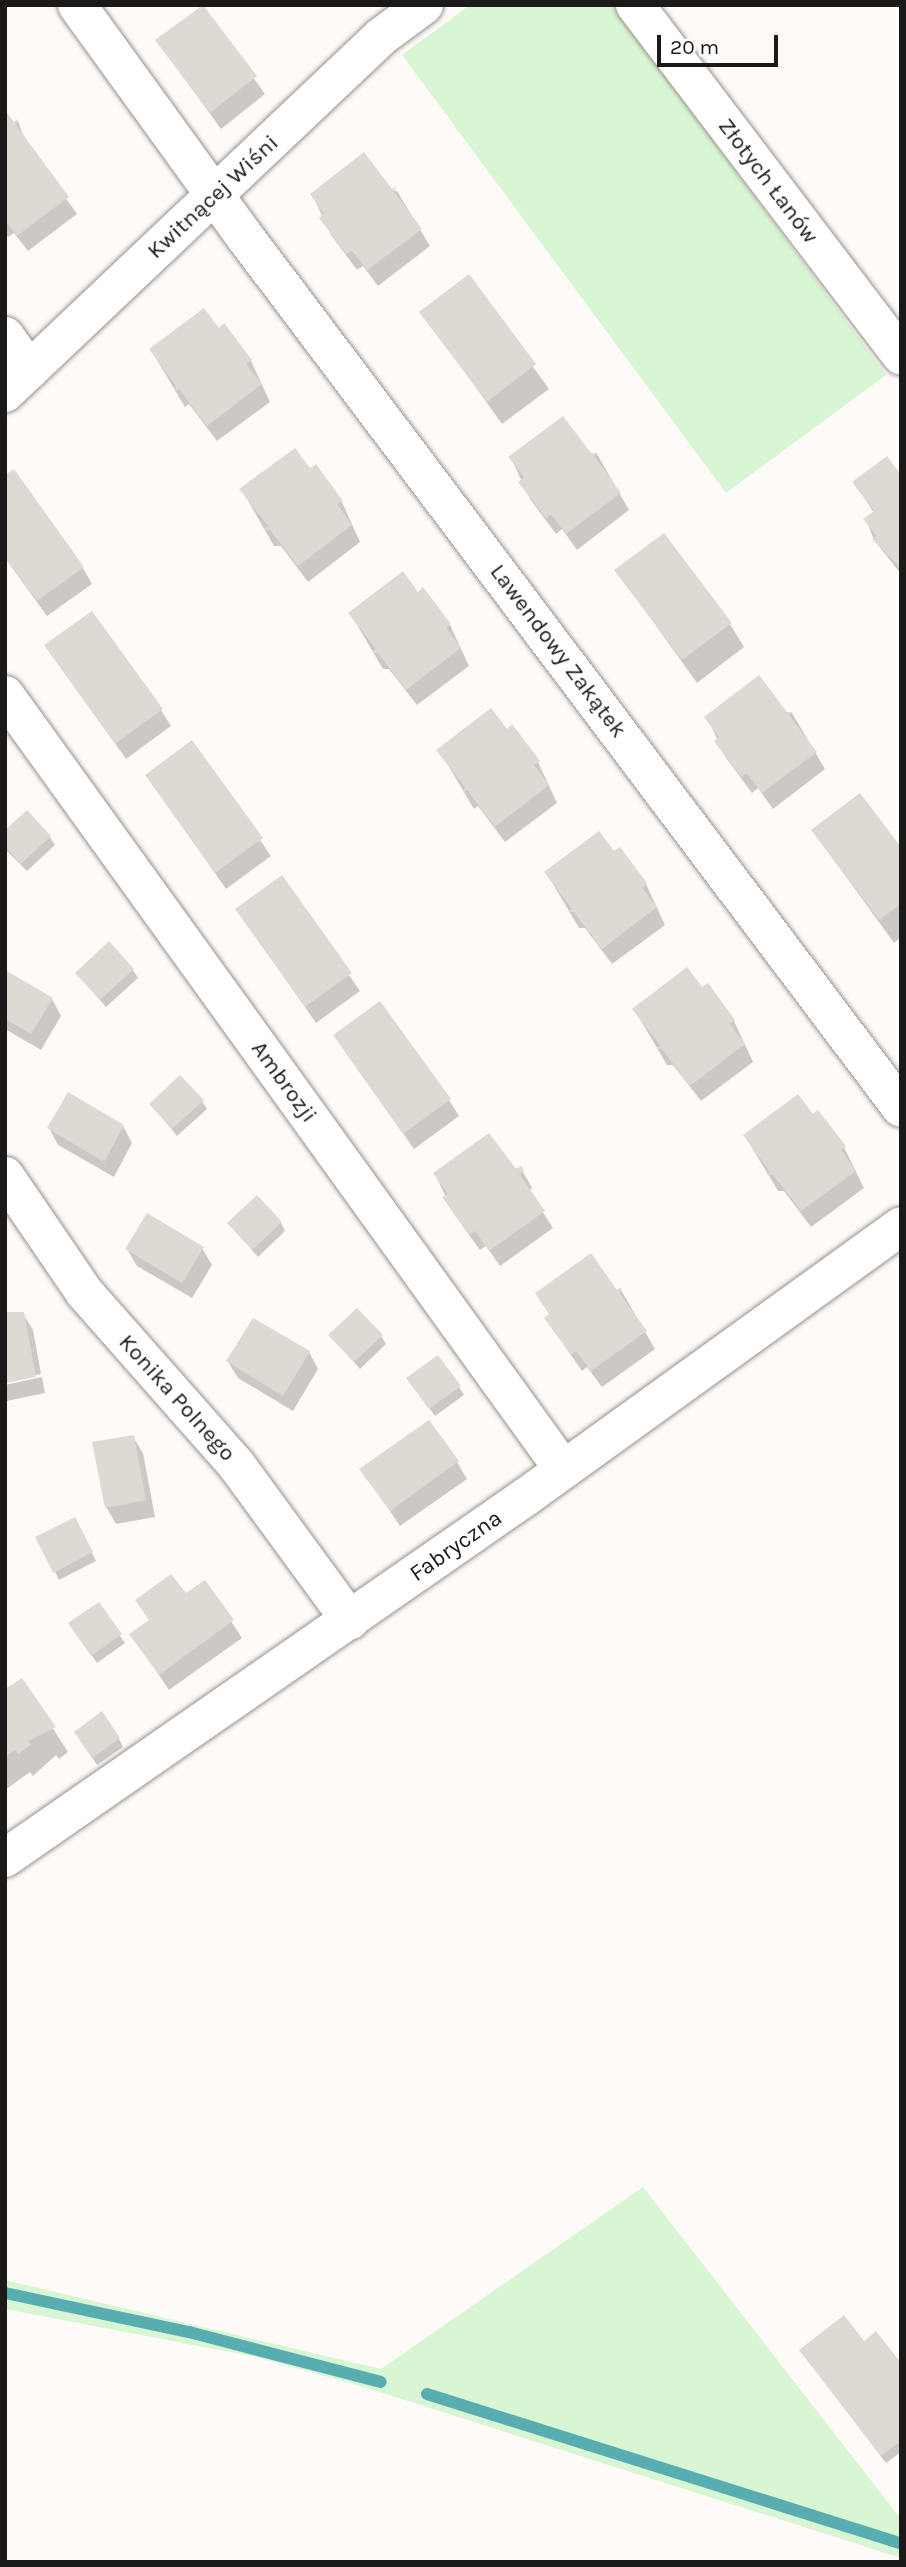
<!DOCTYPE html>
<meta charset="utf-8">
<style>
body{margin:0}
#map{position:relative;width:906px;height:2567px;overflow:hidden;background:#fefaf7;font-family:Karla,sans-serif}
div>[style]{position:absolute}
.green>*{inset:0;background:#d8f6d3}
.shadow>*{inset:0;background:#0003}
.stream>*{height:12px;margin:-6px;padding:0 6px;transform-origin:6px;border-radius:6px;background:#58adb0}
.building>*{inset:0;background:#dfd9d3}
.roads{filter:drop-shadow(0 0 2px #98918c) drop-shadow(0 0 2px #98918c)}
.street>*{height:38px;margin:-19px;padding:0 19px;transform-origin:19px;border-radius:19px;background:#fff}
span{translate:-50% -50%;white-space:nowrap;text-align:center;line-height:1.15;-webkit-text-stroke:6px #fff;paint-order:stroke}
.street-label{font-size:23px;color:#1c1a18}
.frame{position:absolute;inset:0;border:7px solid #1c1a18;pointer-events:none}
.scale{position:absolute;left:657px;top:35px;width:121px;height:32px;box-sizing:border-box;border:4px solid #1c1a18;border-top:0;padding-left:9px;font-size:21px;line-height:24px;white-space:nowrap;color:#1c1a18;-webkit-text-stroke:5px #fff;paint-order:stroke}
</style>
<div id="map">
<div class="green">
<i style="clip-path:polygon(470px 5px,613px 5px,886px 375px,726px 493px,402px 55px)"></i>
<i style="clip-path:polygon(643px 2187px,901px 2519px,901px 2558px,354px 2384px,256px 2357px,5px 2309px,5px 2280px,381px 2369px)"></i>
</div>
<div class="shadow">
<i style="clip-path:polygon(202px 6px,265px 94px,221px 129px,157px 41px)"></i>
<i style="clip-path:polygon(5px 113px,13px 124px,18px 121px,25px 141px,77px 214px,28px 251px,14px 233px,8px 237px,5px 233px)"></i>
<i style="clip-path:polygon(397px 191px,430px 246px,378px 286px,363px 266px,357px 270px,331px 235px,312px 194px)"></i>
<i style="clip-path:polygon(468px 277px,549px 389px,502px 424px,422px 312px)"></i>
<i style="clip-path:polygon(219px 330px,251px 361px,270px 402px,217px 441px,189px 404px,185px 407px,151px 350px)"></i>
<i style="clip-path:polygon(597px 454px,629px 510px,577px 550px,562px 529px,556px 534px,530px 499px,511px 458px)"></i>
<i style="clip-path:polygon(901px 477px,901px 574px,874px 540px,866px 519px,874px 513px,855px 483px)"></i>
<i style="clip-path:polygon(242px 490px,342px 502px,360px 542px,308px 582px,281px 546px,274px 546px)"></i>
<i style="clip-path:polygon(5px 558px,83px 568px,92px 584px,47px 616px)"></i>
<i style="clip-path:polygon(617px 571px,730px 624px,744px 647px,697px 683px)"></i>
<i style="clip-path:polygon(418px 594px,450px 625px,469px 666px,417px 705px,389px 669px,383px 669px,350px 613px)"></i>
<i style="clip-path:polygon(47px 646px,161px 710px,171px 726px,126px 759px)"></i>
<i style="clip-path:polygon(792px 713px,825px 769px,773px 809px,758px 788px,752px 793px,726px 758px,707px 717px)"></i>
<i style="clip-path:polygon(506px 731px,538px 762px,557px 803px,505px 842px,478px 806px,474px 809px,439px 750px)"></i>
<i style="clip-path:polygon(192px 742px,271px 856px,226px 889px,147px 775px)"></i>
<i style="clip-path:polygon(813px 831px,901px 850px,901px 937px,894px 943px)"></i>
<i style="clip-path:polygon(5px 832px,50px 837px,55px 845px,27px 871px,5px 849px)"></i>
<i style="clip-path:polygon(619px 849px,646px 884px,665px 925px,612px 964px,585px 928px,579px 928px,546px 872px)"></i>
<i style="clip-path:polygon(282px 878px,360px 991px,316px 1023px,237px 909px)"></i>
<i style="clip-path:polygon(133px 970px,138px 978px,106px 1007px,77px 974px)"></i>
<i style="clip-path:polygon(5px 972px,52px 999px,61px 1016px,41px 1050px,5px 1029px)"></i>
<i style="clip-path:polygon(702px 990px,734px 1021px,753px 1062px,701px 1101px,673px 1065px,667px 1065px,634px 1009px)"></i>
<i style="clip-path:polygon(335px 1036px,449px 1100px,459px 1116px,414px 1149px)"></i>
<i style="clip-path:polygon(202px 1101px,207px 1109px,177px 1136px,151px 1104px)"></i>
<i style="clip-path:polygon(812px 1116px,844px 1147px,864px 1188px,811px 1227px,784px 1191px,778px 1191px,745px 1136px)"></i>
<i style="clip-path:polygon(123px 1126px,132px 1143px,114px 1177px,58px 1145px,49px 1128px)"></i>
<i style="clip-path:polygon(521px 1168px,532px 1188px,529px 1191px,553px 1228px,500px 1266px,486px 1246px,480px 1250px,454px 1214px,435px 1174px)"></i>
<i style="clip-path:polygon(229px 1223px,281px 1223px,285px 1231px,258px 1257px)"></i>
<i style="clip-path:polygon(202px 1248px,212px 1265px,192px 1298px,137px 1266px,127px 1249px)"></i>
<i style="clip-path:polygon(621px 1290px,655px 1349px,602px 1387px,587px 1367px,582px 1371px,546px 1319px)"></i>
<i style="clip-path:polygon(23px 1314px,33px 1330px,41px 1374px,5px 1381px)"></i>
<i style="clip-path:polygon(330px 1335px,381px 1336px,386px 1344px,360px 1369px)"></i>
<i style="clip-path:polygon(309px 1352px,318px 1369px,293px 1411px,238px 1378px,228px 1362px)"></i>
<i style="clip-path:polygon(42px 1377px,45px 1393px,7px 1401px,5px 1385px)"></i>
<i style="clip-path:polygon(413px 1386px,459px 1387px,464px 1395px,435px 1416px)"></i>
<i style="clip-path:polygon(133px 1437px,143px 1453px,155px 1517px,116px 1524px,106px 1507px)"></i>
<i style="clip-path:polygon(457px 1462px,467px 1479px,400px 1526px,362px 1469px)"></i>
<i style="clip-path:polygon(79px 1527px,96px 1561px,59px 1580px,55px 1572px)"></i>
<i style="clip-path:polygon(205px 1582px,242px 1638px,169px 1690px,132px 1635px,150px 1621px,137px 1601px,185px 1596px)"></i>
<i style="clip-path:polygon(98px 1604px,125px 1643px,97px 1663px,75px 1632px)"></i>
<i style="clip-path:polygon(22px 1680px,68px 1752px,59px 1759px,56px 1755px,33px 1776px,30px 1772px,5px 1790px,5px 1691px)"></i>
<i style="clip-path:polygon(119px 1739px,123px 1747px,97px 1765px,81px 1740px)"></i>
<i style="clip-path:polygon(864px 2344px,901px 2366px,901px 2452px,886px 2463px,801px 2351px)"></i>
</div>
<div class="stream">
<i style="left:5px;top:2293px;width:188px;rotate:12deg"></i>
<i style="left:189px;top:2332px;width:198px;rotate:14.6deg"></i>
<i style="left:427px;top:2394px;width:497px;rotate:17.5deg"></i>
</div>
<div class="building">
<i style="clip-path:polygon(203px 5px,257px 76px,210px 113px,155px 40px)"></i>
<i style="clip-path:polygon(5px 110px,14px 122px,18px 119px,16px 125px,69px 197px,17px 236px,5px 220px)"></i>
<i style="clip-path:polygon(364px 152px,392px 189px,396px 186px,394px 192px,422px 229px,367px 270px,352px 251px,346px 254px,319px 218px,324px 214px,310px 194px)"></i>
<i style="clip-path:polygon(469px 274px,536px 364px,487px 402px,419px 312px)"></i>
<i style="clip-path:polygon(204px 308px,219px 328px,224px 323px,252px 360px,246px 364px,262px 384px,207px 426px,179px 389px,174px 392px,176px 386px,149px 349px)"></i>
<i style="clip-path:polygon(563px 416px,591px 453px,598px 453px,594px 456px,621px 493px,566px 534px,551px 514px,546px 518px,518px 482px,524px 477px,508px 457px)"></i>
<i style="clip-path:polygon(295px 448px,310px 468px,316px 464px,343px 501px,337px 504px,352px 525px,298px 566px,270px 530px,263px 529px,268px 526px,239px 489px)"></i>
<i style="clip-path:polygon(887px 456px,901px 475px,901px 568px,872px 539px,877px 536px,863px 519px,874px 511px,852px 482px)"></i>
<i style="clip-path:polygon(14px 469px,84px 567px,37px 601px,5px 558px,5px 475px)"></i>
<i style="clip-path:polygon(664px 533px,732px 623px,682px 660px,614px 570px)"></i>
<i style="clip-path:polygon(403px 571px,418px 592px,423px 587px,451px 624px,446px 628px,461px 648px,406px 690px,378px 653px,372px 653px,376px 649px,348px 613px)"></i>
<i style="clip-path:polygon(92px 611px,163px 709px,115px 744px,44px 645px)"></i>
<i style="clip-path:polygon(759px 675px,787px 712px,793px 712px,789px 715px,817px 752px,762px 793px,747px 773px,741px 777px,714px 741px,719px 737px,704px 717px)"></i>
<i style="clip-path:polygon(491px 708px,507px 729px,512px 724px,540px 761px,534px 765px,549px 785px,495px 827px,467px 790px,463px 793px,465px 787px,436px 750px)"></i>
<i style="clip-path:polygon(192px 740px,263px 838px,215px 873px,145px 775px)"></i>
<i style="clip-path:polygon(860px 793px,901px 847px,901px 904px,879px 920px,811px 830px)"></i>
<i style="clip-path:polygon(27px 810px,51px 836px,21px 864px,5px 847px,5px 830px)"></i>
<i style="clip-path:polygon(599px 831px,614px 851px,620px 847px,647px 883px,642px 888px,657px 907px,602px 949px,574px 912px,567px 912px,572px 909px,544px 872px)"></i>
<i style="clip-path:polygon(282px 875px,352px 973px,305px 1007px,235px 909px)"></i>
<i style="clip-path:polygon(109px 941px,134px 969px,100px 1000px,75px 973px)"></i>
<i style="clip-path:polygon(687px 967px,702px 987px,708px 983px,735px 1020px,730px 1024px,745px 1044px,690px 1086px,662px 1049px,656px 1049px,660px 1045px,632px 1009px)"></i>
<i style="clip-path:polygon(5px 970px,53px 998px,31px 1034px,5px 1019px)"></i>
<i style="clip-path:polygon(380px 1001px,451px 1099px,403px 1134px,333px 1035px)"></i>
<i style="clip-path:polygon(180px 1075px,204px 1100px,172px 1129px,149px 1104px)"></i>
<i style="clip-path:polygon(68px 1092px,124px 1125px,104px 1162px,47px 1128px)"></i>
<i style="clip-path:polygon(798px 1094px,813px 1114px,818px 1110px,846px 1146px,841px 1150px,856px 1171px,801px 1211px,773px 1175px,766px 1175px,770px 1172px,743px 1135px)"></i>
<i style="clip-path:polygon(489px 1133px,516px 1169px,521px 1166px,524px 1170px,519px 1174px,545px 1211px,489px 1251px,475px 1231px,469px 1235px,442px 1197px,448px 1194px,433px 1173px)"></i>
<i style="clip-path:polygon(257px 1195px,282px 1222px,252px 1250px,227px 1223px)"></i>
<i style="clip-path:polygon(147px 1213px,204px 1247px,182px 1283px,125px 1249px)"></i>
<i style="clip-path:polygon(591px 1253px,617px 1290px,622px 1287px,620px 1294px,647px 1331px,591px 1371px,576px 1351px,571px 1355px,544px 1318px,549px 1314px,535px 1293px)"></i>
<i style="clip-path:polygon(357px 1308px,383px 1335px,354px 1362px,328px 1335px)"></i>
<i style="clip-path:polygon(5px 1312px,24px 1312px,36px 1377px,5px 1383px)"></i>
<i style="clip-path:polygon(253px 1318px,310px 1351px,283px 1396px,226px 1361px)"></i>
<i style="clip-path:polygon(438px 1355px,461px 1386px,429px 1409px,406px 1378px)"></i>
<i style="clip-path:polygon(429px 1420px,459px 1461px,390px 1511px,359px 1469px)"></i>
<i style="clip-path:polygon(134px 1435px,146px 1500px,105px 1508px,92px 1442px)"></i>
<i style="clip-path:polygon(75px 1517px,93px 1552px,53px 1573px,35px 1537px)"></i>
<i style="clip-path:polygon(171px 1574px,186px 1593px,205px 1580px,234px 1620px,159px 1675px,129px 1634px,149px 1620px,135px 1600px)"></i>
<i style="clip-path:polygon(99px 1602px,122px 1634px,91px 1656px,68px 1623px)"></i>
<i style="clip-path:polygon(22px 1678px,56px 1727px,28px 1741px,31px 1745px,18px 1754px,15px 1750px,5px 1757px,5px 1689px)"></i>
<i style="clip-path:polygon(102px 1711px,120px 1738px,92px 1758px,74px 1732px)"></i>
<i style="clip-path:polygon(844px 2315px,864px 2341px,876px 2331px,901px 2363px,901px 2441px,881px 2456px,799px 2350px)"></i>
</div>
<div class="roads">
<div class="street">
<i style="left:77px;top:5px;width:286px;rotate:54.1deg"></i>
<i style="left:245px;top:237px;width:1090px;rotate:53.01deg"></i>
<i style="left:635px;top:5px;width:440px;rotate:52.8deg"></i>
<i style="left:5px;top:336px;width:42px;rotate:54.8deg"></i>
<i style="left:5px;top:393px;width:519px;rotate:-43.44deg"></i>
<i style="left:382px;top:36px;width:52px;rotate:-36.4deg"></i>
<i style="left:5px;top:695px;width:954px;rotate:54.21deg"></i>
<i style="left:5px;top:1176px;width:140px;rotate:55.7deg"></i>
<i style="left:84px;top:1292px;width:228px;rotate:48.6deg"></i>
<i style="left:235px;top:1463px;width:195px;rotate:53.8deg"></i>
<i style="left:5px;top:1858px;width:635px;rotate:-34.74deg"></i>
<i style="left:527px;top:1496px;width:461px;rotate:-35.8deg"></i>
</div>
</div>
<div class="street-label">
<span style="left:768px;top:181px;rotate:53deg">Złotych Łanów</span>
<span style="left:213px;top:197px;rotate:-43deg">Kwitnącej Wiśni</span>
<span style="left:558px;top:651px;rotate:53deg">Lawendowy Zakątek</span>
<span style="left:284px;top:1082px;rotate:54deg">Ambrozji</span>
<span style="left:177px;top:1398px;rotate:48deg">Konika Polnego</span>
<span style="left:456px;top:1546px;rotate:-35deg">Fabryczna</span>
</div>
<div class="frame"></div>
<div class="scale">20 m</div>
</div>
